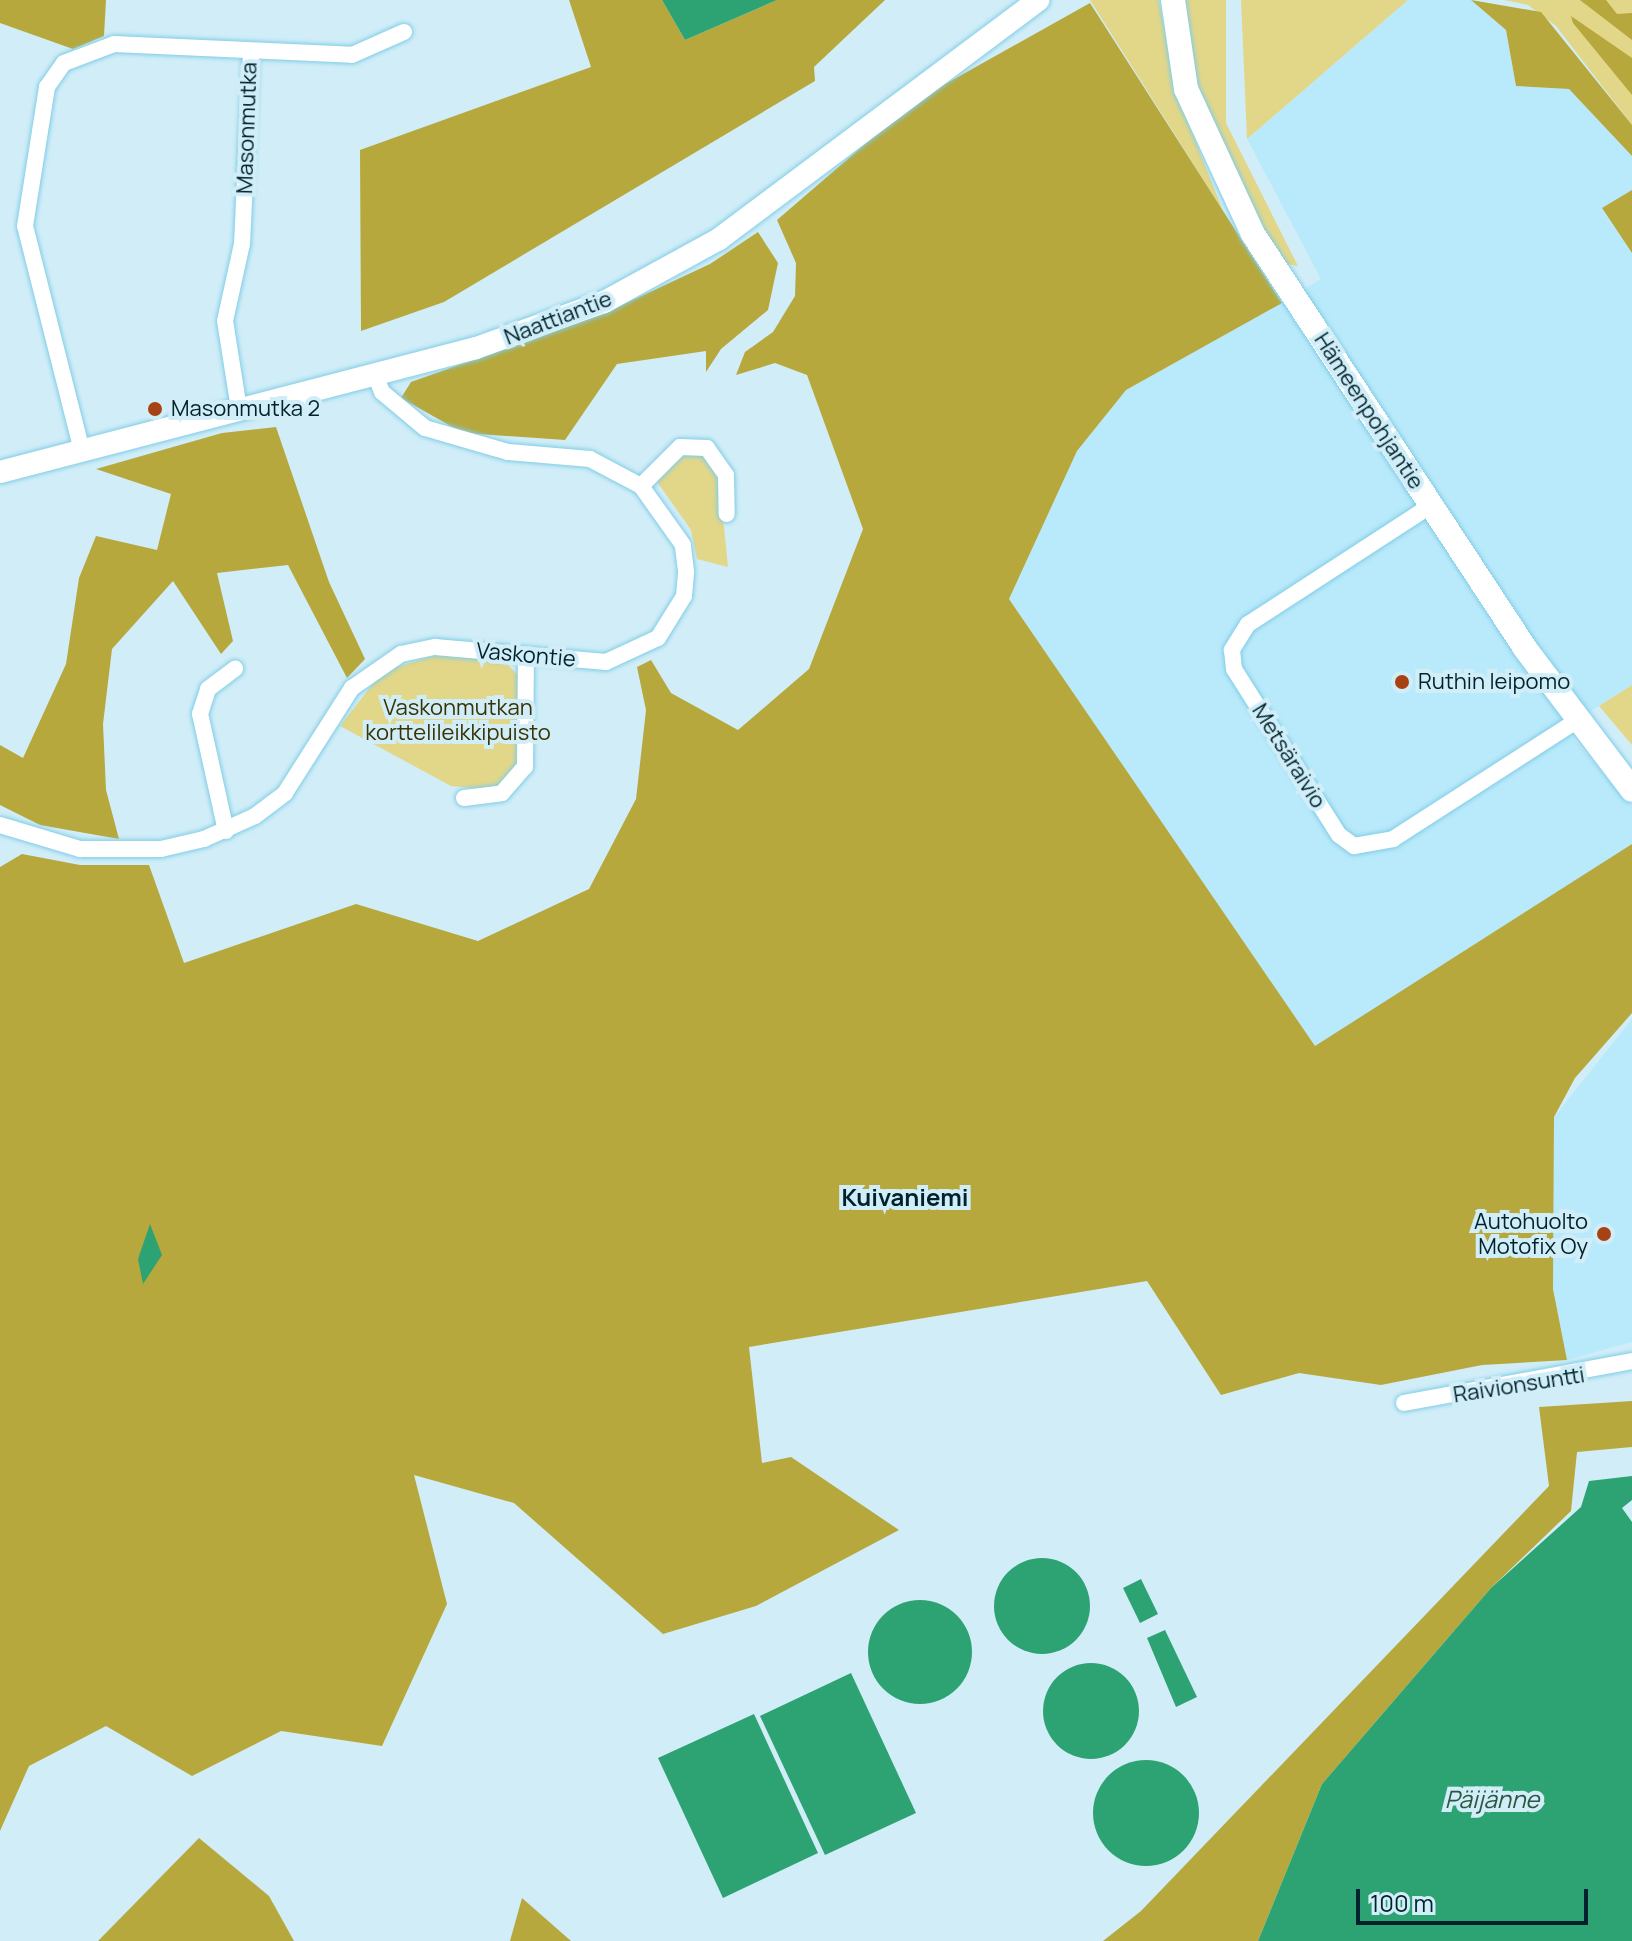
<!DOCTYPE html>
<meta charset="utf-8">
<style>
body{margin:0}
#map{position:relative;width:1632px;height:1941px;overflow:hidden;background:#d1eef8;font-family:Manrope,sans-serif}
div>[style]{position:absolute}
.built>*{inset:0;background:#b9eafb}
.green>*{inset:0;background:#e2d789}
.forest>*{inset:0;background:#b6a83d}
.water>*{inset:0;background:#2da373}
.round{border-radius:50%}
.roads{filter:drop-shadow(0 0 2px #82cde6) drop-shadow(0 0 2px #82cde6)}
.minor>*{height:16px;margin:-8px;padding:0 8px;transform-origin:8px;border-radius:8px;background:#fff}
.tertiary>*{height:22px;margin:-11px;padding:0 11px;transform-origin:11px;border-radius:11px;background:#fff}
.secondary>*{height:24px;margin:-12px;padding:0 12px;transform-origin:12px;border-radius:12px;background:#fff}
.dots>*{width:22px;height:22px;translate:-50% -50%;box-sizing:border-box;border:4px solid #d1eef8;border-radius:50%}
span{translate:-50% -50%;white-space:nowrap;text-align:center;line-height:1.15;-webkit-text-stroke:8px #d1eef8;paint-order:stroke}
.street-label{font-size:22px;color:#01222c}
.poi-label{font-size:22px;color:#01222c}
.left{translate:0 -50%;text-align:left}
.right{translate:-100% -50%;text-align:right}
.park-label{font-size:22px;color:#383204}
.neighbourhood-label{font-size:24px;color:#01222c;font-weight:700}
.water-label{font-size:24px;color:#2a5741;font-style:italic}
.scale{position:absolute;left:1356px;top:1889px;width:232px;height:36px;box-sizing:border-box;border:4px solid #01222c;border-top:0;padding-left:10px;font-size:24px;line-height:28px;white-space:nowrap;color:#01222c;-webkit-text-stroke:6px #d1eef8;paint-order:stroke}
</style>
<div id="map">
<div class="built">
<i style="clip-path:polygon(1408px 0,1471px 0,1506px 30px,1516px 86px,1569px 89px,1632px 156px,1632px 190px,1602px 209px,1632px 253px,1632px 685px,1564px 728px,1632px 806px,1632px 844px,1315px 1047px,1009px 599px,1077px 451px,1126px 390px,1321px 279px,1247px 139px)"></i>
<i style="clip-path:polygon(1632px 1019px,1632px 1342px,1567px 1360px,1553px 1289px,1554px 1117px)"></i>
</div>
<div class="green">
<i style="clip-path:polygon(1090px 0,1159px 0,1175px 89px,1223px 211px)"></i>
<i style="clip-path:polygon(1183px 0,1226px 0,1226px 123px,1298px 266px,1286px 264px,1261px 228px,1197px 88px)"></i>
<i style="clip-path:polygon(1241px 0,1408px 0,1247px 139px)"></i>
<i style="clip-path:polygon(1504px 0,1632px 0,1632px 125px,1556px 26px,1528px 5px)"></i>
<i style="clip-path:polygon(690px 451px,703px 453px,719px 477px,728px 567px,697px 559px,691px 530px,655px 479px)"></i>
<i style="clip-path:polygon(436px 655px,504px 661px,520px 677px,519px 764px,495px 790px,451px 786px,340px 726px,383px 671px)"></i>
<i style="clip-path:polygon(1632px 685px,1632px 745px,1599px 706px)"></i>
</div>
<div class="forest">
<i style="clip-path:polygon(0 0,106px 0,104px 36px,73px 49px,0 23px)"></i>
<i style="clip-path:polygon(569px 0,662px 0,685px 40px,777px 0,885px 0,814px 67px,815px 81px,444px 302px,361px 331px,360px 150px,591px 67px)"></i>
<i style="clip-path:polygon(1471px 0,1541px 12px,1632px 125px,1632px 156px,1569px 89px,1516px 86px,1506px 30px)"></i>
<i style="clip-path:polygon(1580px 0,1606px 0,1617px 14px,1632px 13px,1632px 40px)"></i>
<i style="clip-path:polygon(1090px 3px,1282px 303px,1126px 390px,1077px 451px,1009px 599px,1315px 1046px,1632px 844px,1632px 1013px,1575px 1078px,1554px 1117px,1553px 1289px,1567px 1360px,1482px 1365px,1381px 1385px,1299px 1373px,1221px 1395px,1147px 1281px,749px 1347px,762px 1463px,791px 1457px,899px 1530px,756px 1606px,663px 1634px,514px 1503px,414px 1475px,447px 1604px,382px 1746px,281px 1731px,192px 1776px,106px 1726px,29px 1766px,0 1831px,0 867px,22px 854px,80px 865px,149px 865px,184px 963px,356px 904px,478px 941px,589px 889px,636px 799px,646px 710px,637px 667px,651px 660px,671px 693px,738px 730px,809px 669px,863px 529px,807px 375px,775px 363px,736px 375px,745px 352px,773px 332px,795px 296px,796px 263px,777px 220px,915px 101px)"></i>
<i style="clip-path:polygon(1571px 16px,1632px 58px,1632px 95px,1573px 23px)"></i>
<i style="clip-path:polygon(1632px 190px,1632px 253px,1602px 208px)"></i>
<i style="clip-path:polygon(758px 232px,778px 263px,768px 310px,721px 349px,706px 372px,706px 351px,617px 364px,565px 440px,463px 433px,401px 398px,411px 382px,607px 312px,710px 264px)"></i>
<i style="clip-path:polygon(276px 427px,329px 582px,365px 659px,347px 678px,288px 565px,217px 573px,233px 641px,221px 654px,173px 581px,112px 649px,103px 724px,106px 790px,119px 839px,40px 825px,0 805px,0 745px,23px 758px,66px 664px,79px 578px,96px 536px,157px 550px,171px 494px,96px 469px,222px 433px)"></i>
<i style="clip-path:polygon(1632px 1401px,1632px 1447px,1577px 1452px,1571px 1511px,1491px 1588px,1322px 1784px,1258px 1941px,1103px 1941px,1141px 1911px,1549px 1486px,1539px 1407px)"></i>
<i style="clip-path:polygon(199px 1838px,269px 1896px,294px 1941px,98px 1941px)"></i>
<i style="clip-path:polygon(522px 1898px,571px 1941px,510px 1941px)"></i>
</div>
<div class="water">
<i style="clip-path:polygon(662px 0,777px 0,685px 40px)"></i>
<i style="clip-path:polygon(150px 1224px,162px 1255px,143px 1284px,138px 1259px)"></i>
<i style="clip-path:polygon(1632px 1476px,1632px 1500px,1622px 1508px,1632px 1522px,1632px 1941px,1258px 1941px,1322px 1784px,1491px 1588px,1581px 1507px,1589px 1481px)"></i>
<i class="round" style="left:994px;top:1558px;width:96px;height:96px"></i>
<i style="clip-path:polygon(1141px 1579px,1158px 1614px,1140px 1623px,1123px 1588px)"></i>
<i class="round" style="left:868px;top:1600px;width:104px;height:104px"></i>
<i style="clip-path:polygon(1165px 1630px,1197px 1697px,1176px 1707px,1147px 1638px)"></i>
<i class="round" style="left:1043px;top:1663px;width:96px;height:96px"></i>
<i style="clip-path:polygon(851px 1673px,916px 1813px,825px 1855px,760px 1716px)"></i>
<i style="clip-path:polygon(754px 1714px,818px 1853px,723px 1898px,658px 1758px)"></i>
<i class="round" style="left:1093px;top:1760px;width:106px;height:106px"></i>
</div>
<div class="roads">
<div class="minor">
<i style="left:239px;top:409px;width:89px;rotate:-99deg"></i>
<i style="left:225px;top:321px;width:79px;rotate:-77.6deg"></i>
<i style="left:242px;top:244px;width:193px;rotate:-87.3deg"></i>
<i style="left:82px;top:451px;width:232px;rotate:-104.2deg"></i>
<i style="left:25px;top:226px;width:141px;rotate:-81deg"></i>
<i style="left:47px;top:87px;width:29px;rotate:-55deg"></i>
<i style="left:64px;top:63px;width:53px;rotate:-20.8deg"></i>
<i style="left:114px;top:44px;width:238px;rotate:2.6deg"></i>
<i style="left:352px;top:55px;width:57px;rotate:-23.9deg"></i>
<i style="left:641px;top:486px;width:55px;rotate:-45deg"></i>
<i style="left:680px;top:447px;width:27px;rotate:2deg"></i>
<i style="left:707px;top:448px;width:33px;rotate:55deg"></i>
<i style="left:726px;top:475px;width:39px;rotate:89deg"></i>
<i style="left:1430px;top:506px;width:217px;rotate:147deg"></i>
<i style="left:1248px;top:624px;width:31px;rotate:122deg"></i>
<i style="left:1232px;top:650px;width:19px;rotate:84deg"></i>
<i style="left:1234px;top:669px;width:196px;rotate:57.7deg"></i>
<i style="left:1339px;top:835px;width:19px;rotate:36deg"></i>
<i style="left:1354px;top:846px;width:40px;rotate:-10deg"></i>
<i style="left:1393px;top:839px;width:218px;rotate:-32.8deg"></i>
<i style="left:464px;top:798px;width:38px;rotate:-7deg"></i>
<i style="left:502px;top:793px;width:35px;rotate:-49deg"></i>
<i style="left:525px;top:767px;width:110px;rotate:-89.5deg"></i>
<i style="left:0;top:825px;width:84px;rotate:16.7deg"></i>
<i style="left:80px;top:849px;width:81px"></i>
<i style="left:161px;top:849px;width:44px;rotate:-13.1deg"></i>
<i style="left:204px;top:839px;width:56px;rotate:-24.3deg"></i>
<i style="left:255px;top:816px;width:38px;rotate:-37deg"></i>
<i style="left:285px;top:793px;width:125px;rotate:-57.5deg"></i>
<i style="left:352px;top:688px;width:60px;rotate:-34.8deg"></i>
<i style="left:401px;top:654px;width:35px;rotate:-12deg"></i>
<i style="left:435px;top:647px;width:172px;rotate:5deg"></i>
<i style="left:606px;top:662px;width:57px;rotate:-24.8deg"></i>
<i style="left:658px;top:638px;width:49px;rotate:-58.2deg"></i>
<i style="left:684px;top:596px;width:25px;rotate:-85deg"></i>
<i style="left:686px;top:571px;width:26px;rotate:-97deg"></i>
<i style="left:683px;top:545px;width:72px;rotate:-125.4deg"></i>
<i style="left:641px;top:486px;width:58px;rotate:-152.1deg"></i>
<i style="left:590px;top:459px;width:82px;rotate:-175.1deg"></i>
<i style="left:508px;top:452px;width:86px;rotate:-163.9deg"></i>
<i style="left:425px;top:428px;width:56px;rotate:-140.1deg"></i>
<i style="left:382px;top:392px;width:18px;rotate:-112deg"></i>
<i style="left:226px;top:831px;width:120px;rotate:-102.5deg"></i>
<i style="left:200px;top:714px;width:26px;rotate:-72deg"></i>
<i style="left:208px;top:689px;width:34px;rotate:-37deg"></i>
<i style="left:1404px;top:1403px;width:232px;rotate:-10.4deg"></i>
</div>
<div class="tertiary">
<i style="left:0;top:472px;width:492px;rotate:-14.6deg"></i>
<i style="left:476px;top:348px;width:136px;rotate:-19.8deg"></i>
<i style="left:604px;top:302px;width:131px;rotate:-28.7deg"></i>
<i style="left:719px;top:239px;width:399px;rotate:-36.8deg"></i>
</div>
<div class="secondary">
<i style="left:1173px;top:0;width:90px;rotate:81.7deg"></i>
<i style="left:1186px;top:89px;width:160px;rotate:65.2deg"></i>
<i style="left:1253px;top:234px;width:494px;rotate:56.7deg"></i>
<i style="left:1524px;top:647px;width:179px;rotate:52.9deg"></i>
</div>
</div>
<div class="dots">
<i style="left:155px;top:409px;background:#a74214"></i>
<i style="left:1402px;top:682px;background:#a74214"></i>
<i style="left:1604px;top:1234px;background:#a74214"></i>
</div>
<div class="street-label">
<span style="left:247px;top:128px;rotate:-88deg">Masonmutka</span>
<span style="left:558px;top:318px;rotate:-21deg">Naattiantie</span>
<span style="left:1369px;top:411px;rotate:57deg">Hämeenpohjantie</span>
<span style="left:526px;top:655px;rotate:5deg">Vaskontie</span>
<span style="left:1289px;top:756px;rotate:58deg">Metsäraivio</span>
<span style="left:1519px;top:1385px;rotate:-9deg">Raivionsuntti</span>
</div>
<div class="poi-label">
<span class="left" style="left:171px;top:409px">Masonmutka 2</span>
<span class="left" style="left:1418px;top:682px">Ruthin leipomo</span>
<span class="right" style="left:1588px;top:1234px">Autohuolto<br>Motofix Oy</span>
</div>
<div class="park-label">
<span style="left:458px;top:720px">Vaskonmutkan<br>korttelileikkipuisto</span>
</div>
<div class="neighbourhood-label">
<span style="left:905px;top:1197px">Kuivaniemi</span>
</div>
<div class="water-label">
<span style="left:1492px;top:1799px">Päijänne</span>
</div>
<div class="scale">100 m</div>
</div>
